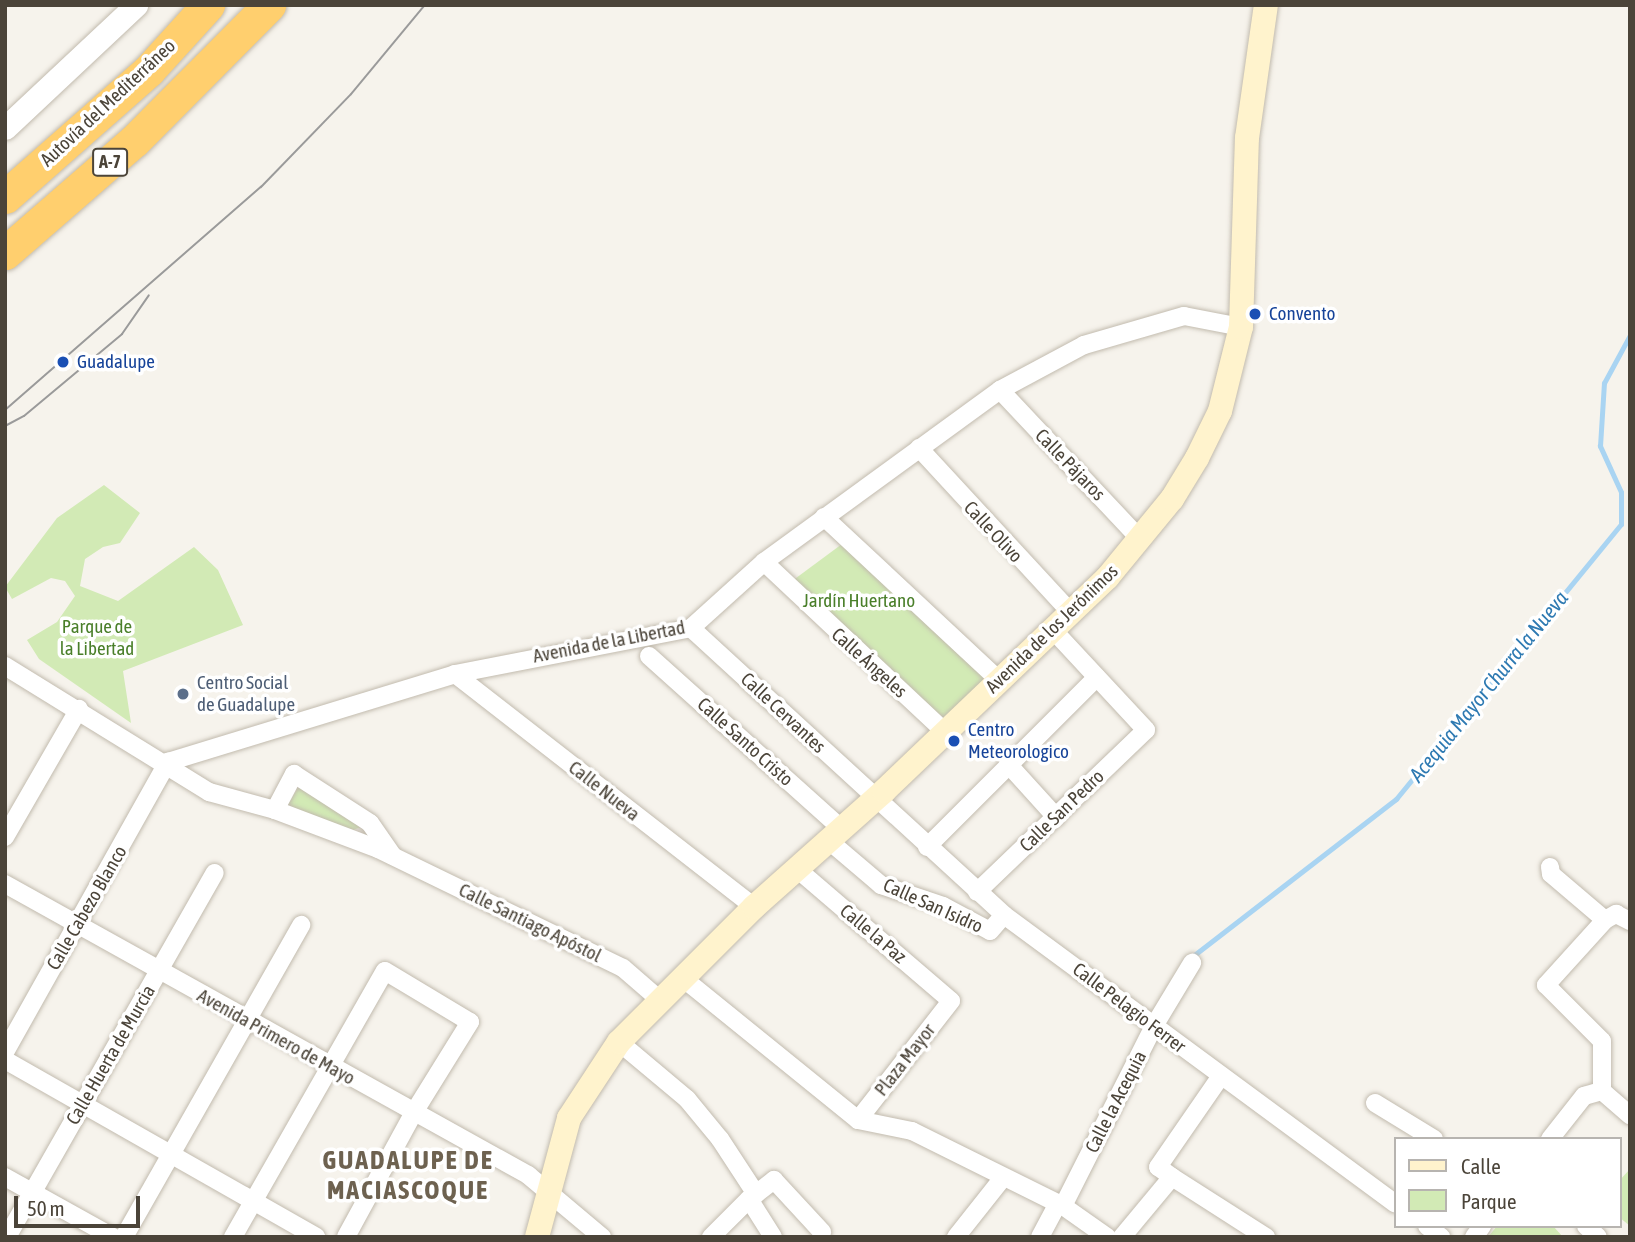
<!DOCTYPE html>
<meta charset="utf-8">
<style>
body{margin:0}
#map{position:relative;width:1635px;height:1242px;overflow:hidden;background:#f6f3ec;font-family:"Asap Condensed",sans-serif}
div>[style]{position:absolute}
.green>*{inset:0;background:#d2eab5}
.stream>*{height:5px;margin:-2.5px;padding:0 2.5px;transform-origin:2.5px;border-radius:2.5px;background:#a9d4f2}
.roads{filter:drop-shadow(0 0 2px #c2bbae) drop-shadow(0 0 2px #c2bbae)}
.minor>*{height:18px;margin:-9px;padding:0 9px;transform-origin:9px;border-radius:9px;background:#fff}
.tertiary>*{height:23px;margin:-11.5px;padding:0 11.5px;transform-origin:11.5px;border-radius:11.5px;background:#fff}
.secondary>*{height:24px;margin:-12px;padding:0 12px;transform-origin:12px;border-radius:12px;background:#fff3cd}
.motorway>*{height:33px;margin:-16.5px;padding:0 16.5px;transform-origin:16.5px;border-radius:16.5px;background:#ffcf6e}
.tram>*{height:2px;margin:-1px;padding:0 1px;transform-origin:1px;border-radius:1px;background:#9a9a9a}
.dots>*{width:19px;height:19px;translate:-50% -50%;box-sizing:border-box;border:4px solid #fff;border-radius:50%}
span{translate:-50% -50%;white-space:nowrap;text-align:center;line-height:1.15;-webkit-text-stroke:7px #fff;paint-order:stroke}
.shield-label span{padding:2px 5px;background:#fff;border:2px solid;border-radius:5px;-webkit-text-stroke-width:0}
.shield-label{font-size:18px;color:#4b4439;font-weight:700}
.street-label{font-size:19px;color:#4b4439}
.transit-label{font-size:19px;color:#164399}
.left{translate:0 -50%;text-align:left}
.park-label{font-size:19px;color:#4a7f2a}
.service-label{font-size:19px;color:#4e5e75}
.water-label{font-size:21px;color:#2e7ab2;font-style:italic}
.district-label{font-size:26px;color:#6e6250;font-weight:700;letter-spacing:2px}
.frame{position:absolute;inset:0;border:7px solid #4b4439;pointer-events:none}
.legend{position:absolute;left:1394px;top:1137px;width:228px;height:91px;box-sizing:border-box;background:#fff;border:2px solid #b7b4b0;margin:0;padding:9px 12px;list-style:none;font-size:21px;color:#4b4439}
.legend li{display:flex;align-items:center;gap:14px;height:35px}
.legend b{width:35px;border:2px solid #b7b4b0}
.scale{position:absolute;left:14px;top:1196px;width:126px;height:32px;box-sizing:border-box;border:4px solid #4b4439;border-top:0;padding-left:9px;font-size:21px;line-height:24px;white-space:nowrap;color:#4b4439;-webkit-text-stroke:5px #fff;paint-order:stroke}
</style>
<div id="map">
<div class="green">
<i style="clip-path:polygon(104px 485px,140px 513px,120px 543px,103px 547px,85px 559px,80px 586px,118px 601px,194px 547px,218px 570px,243px 625px,123px 671px,131px 723px,39px 659px,27px 640px,57px 622px,75px 596px,65px 581px,51px 578px,12px 599px,5px 587px,57px 518px)"></i>
<i style="clip-path:polygon(842px 544px,993px 684px,951px 725px,792px 581px)"></i>
<i style="clip-path:polygon(299px 786px,361px 827px,353px 830px,286px 808px)"></i>
<i style="clip-path:polygon(1630px 1169px,1630px 1226px,1619px 1217px,1619px 1181px)"></i>
<i style="clip-path:polygon(1497px 1226px,1553px 1226px,1563px 1237px,1488px 1237px)"></i>
</div>
<div class="stream">
<i style="left:1189px;top:959px;width:262px;rotate:-37.7deg"></i>
<i style="left:1396px;top:799px;width:355px;rotate:-50.7deg"></i>
<i style="left:1621px;top:524px;width:32px;rotate:-90deg"></i>
<i style="left:1621px;top:492px;width:51px;rotate:-114.5deg"></i>
<i style="left:1600px;top:446px;width:63px;rotate:-86.4deg"></i>
<i style="left:1604px;top:383px;width:55px;rotate:-61.6deg"></i>
</div>
<div class="roads">
<div class="minor">
<i style="left:1000px;top:390px;width:206px;rotate:46.8deg"></i>
<i style="left:919px;top:448px;width:224px;rotate:47.3deg"></i>
<i style="left:824px;top:517px;width:239px;rotate:43deg"></i>
<i style="left:764px;top:562px;width:248px;rotate:43.2deg"></i>
<i style="left:691px;top:628px;width:425px;rotate:42.5deg"></i>
<i style="left:1004px;top:915px;width:486px;rotate:36.4deg"></i>
<i style="left:649px;top:656px;width:258px;rotate:41.9deg"></i>
<i style="left:5px;top:666px;width:240px;rotate:31.7deg"></i>
<i style="left:209px;top:792px;width:68px;rotate:15.3deg"></i>
<i style="left:275px;top:810px;width:110px;rotate:20.7deg"></i>
<i style="left:378px;top:849px;width:272px;rotate:25.9deg"></i>
<i style="left:623px;top:968px;width:49px;rotate:40.9deg"></i>
<i style="left:455px;top:674px;width:379px;rotate:37.9deg"></i>
<i style="left:168px;top:762px;width:300px;rotate:-17deg"></i>
<i style="left:455px;top:674px;width:240px;rotate:-11deg"></i>
<i style="left:691px;top:628px;width:98px;rotate:-42.1deg"></i>
<i style="left:764px;top:562px;width:292px;rotate:-36.1deg"></i>
<i style="left:1000px;top:390px;width:95px;rotate:-28.2deg"></i>
<i style="left:1084px;top:345px;width:104px;rotate:-16.2deg"></i>
<i style="left:1184px;top:316px;width:58px;rotate:10.9deg"></i>
<i style="left:1008px;top:764px;width:72px;rotate:47.8deg"></i>
<i style="left:275px;top:810px;width:41px;rotate:-62.2deg"></i>
<i style="left:294px;top:774px;width:90px;rotate:32.8deg"></i>
<i style="left:370px;top:823px;width:40px;rotate:55.1deg"></i>
<i style="left:5px;top:837px;width:148px;rotate:-60deg"></i>
<i style="left:828px;top:840px;width:70px;rotate:40.3deg"></i>
<i style="left:881px;top:885px;width:65px;rotate:18.7deg"></i>
<i style="left:943px;top:906px;width:53px;rotate:28deg"></i>
<i style="left:990px;top:931px;width:21px;rotate:-49deg"></i>
<i style="left:927px;top:847px;width:240px;rotate:-45deg"></i>
<i style="left:1550px;top:867px;width:7px;rotate:82deg"></i>
<i style="left:1551px;top:874px;width:71px;rotate:40.4deg"></i>
<i style="left:1605px;top:920px;width:88px;rotate:132.2deg"></i>
<i style="left:1546px;top:985px;width:79px;rotate:45deg"></i>
<i style="left:1602px;top:1041px;width:50px;rotate:90deg"></i>
<i style="left:796px;top:868px;width:204px;rotate:40.6deg"></i>
<i style="left:951px;top:1001px;width:151px;rotate:128deg"></i>
<i style="left:5px;top:884px;width:599px;rotate:29.09deg"></i>
<i style="left:528px;top:1175px;width:97px;rotate:40deg"></i>
<i style="left:977px;top:892px;width:234px;rotate:-43.8deg"></i>
<i style="left:1146px;top:730px;width:135px;rotate:-132.9deg"></i>
<i style="left:1605px;top:920px;width:13px;rotate:-29deg"></i>
<i style="left:1616px;top:914px;width:16px;rotate:27deg"></i>
<i style="left:684px;top:979px;width:224px;rotate:39deg"></i>
<i style="left:858px;top:1120px;width:55px;rotate:11.5deg"></i>
<i style="left:912px;top:1131px;width:169px;rotate:26.4deg"></i>
<i style="left:1063px;top:1206px;width:54px;rotate:35.2deg"></i>
<i style="left:619px;top:1042px;width:89px;rotate:40deg"></i>
<i style="left:687px;top:1099px;width:52px;rotate:50.5deg"></i>
<i style="left:720px;top:1139px;width:66px;rotate:56.8deg"></i>
<i style="left:756px;top:1194px;width:23px;rotate:-38deg"></i>
<i style="left:774px;top:1180px;width:71px;rotate:47.3deg"></i>
<i style="left:5px;top:1052px;width:333px;rotate:-60.7deg"></i>
<i style="left:5px;top:1060px;width:358px;rotate:29.6deg"></i>
<i style="left:1375px;top:1103px;width:69px;rotate:31.4deg"></i>
<i style="left:1550px;top:1139px;width:55px;rotate:-51.7deg"></i>
<i style="left:1584px;top:1096px;width:19px;rotate:-16deg"></i>
<i style="left:1602px;top:1091px;width:37px;rotate:41deg"></i>
<i style="left:5px;top:1177px;width:124px;rotate:29.1deg"></i>
<i style="left:1172px;top:1177px;width:17px;rotate:-144deg"></i>
<i style="left:1158px;top:1167px;width:111px;rotate:-55.3deg"></i>
<i style="left:1063px;top:1206px;width:202px;rotate:-63.2deg"></i>
<i style="left:1154px;top:1026px;width:74px;rotate:-58.9deg"></i>
<i style="left:1427px;top:1226px;width:18px;rotate:38deg"></i>
<i style="left:1586px;top:1226px;width:16px;rotate:43deg"></i>
<i style="left:7px;top:1237px;width:419px;rotate:-60.3deg"></i>
<i style="left:124px;top:1237px;width:359px;rotate:-60.4deg"></i>
<i style="left:233px;top:1237px;width:306px;rotate:-60.3deg"></i>
<i style="left:385px;top:971px;width:99px;rotate:31deg"></i>
<i style="left:470px;top:1022px;width:108px;rotate:121.8deg"></i>
<i style="left:413px;top:1114px;width:140px;rotate:118.6deg"></i>
<i style="left:711px;top:1237px;width:54px;rotate:-45deg"></i>
<i style="left:749px;top:1199px;width:45px;rotate:57.7deg"></i>
<i style="left:956px;top:1237px;width:74px;rotate:-51.6deg"></i>
<i style="left:1040px;top:1237px;width:36px;rotate:-62deg"></i>
<i style="left:1122px;top:1237px;width:78px;rotate:-50.2deg"></i>
<i style="left:1172px;top:1177px;width:112px;rotate:32.6deg"></i>
<i style="left:1474px;top:1237px;width:14px;rotate:-54deg"></i>
</div>
<div class="tertiary">
<i style="left:5px;top:128px;width:180px;rotate:-43.2deg"></i>
</div>
<div class="secondary">
<i style="left:537px;top:1237px;width:123px;rotate:-74.9deg"></i>
<i style="left:569px;top:1118px;width:91px;rotate:-56.7deg"></i>
<i style="left:619px;top:1042px;width:191px;rotate:-45deg"></i>
<i style="left:754px;top:907px;width:174px;rotate:-41.7deg"></i>
<i style="left:884px;top:791px;width:308px;rotate:-43.7deg"></i>
<i style="left:1107px;top:578px;width:102px;rotate:-50.6deg"></i>
<i style="left:1172px;top:499px;width:48px;rotate:-58.6deg"></i>
<i style="left:1197px;top:458px;width:52px;rotate:-63.9deg"></i>
<i style="left:1220px;top:411px;width:87px;rotate:-76deg"></i>
<i style="left:1241px;top:327px;width:189px;rotate:-88.2deg"></i>
<i style="left:1247px;top:138px;width:134px;rotate:-81.9deg"></i>
</div>
<div class="motorway">
<i style="left:5px;top:197px;width:192px;rotate:-41.4deg"></i>
<i style="left:149px;top:70px;width:88px;rotate:-47.8deg"></i>
<i style="left:5px;top:253px;width:171px;rotate:-41deg"></i>
<i style="left:134px;top:141px;width:192px;rotate:-45.2deg"></i>
</div>
</div>
<div class="tram">
<i style="left:5px;top:410px;width:340px;rotate:-41.1deg"></i>
<i style="left:261px;top:187px;width:129px;rotate:-45.9deg"></i>
<i style="left:351px;top:94px;width:116px;rotate:-50.3deg"></i>
<i style="left:5px;top:426px;width:21px;rotate:-28deg"></i>
<i style="left:24px;top:416px;width:128px;rotate:-39.9deg"></i>
<i style="left:122px;top:334px;width:47px;rotate:-55.3deg"></i>
</div>
<div class="dots">
<i style="left:1255px;top:314px;background:#1a4fb4"></i>
<i style="left:63px;top:362px;background:#1a4fb4"></i>
<i style="left:183px;top:694px;background:#5c6f8a"></i>
<i style="left:954px;top:741px;background:#1a4fb4"></i>
</div>
<div class="shield-label">
<span style="left:110px;top:162px">A-7</span>
</div>
<div class="street-label">
<span style="left:108px;top:103px;rotate:-43deg">Autovía del Mediterráneo</span>
<span style="left:1070px;top:465px;rotate:46deg">Calle Pájaros</span>
<span style="left:993px;top:532px;rotate:47deg">Calle Olivo</span>
<span style="left:1052px;top:629px;rotate:-44deg">Avenida de los Jerónimos</span>
<span style="left:609px;top:642px;rotate:-11deg">Avenida de la Libertad</span>
<span style="left:869px;top:663px;rotate:42deg">Calle Ángeles</span>
<span style="left:783px;top:713px;rotate:43deg">Calle Cervantes</span>
<span style="left:745px;top:742px;rotate:42deg">Calle Santo Cristo</span>
<span style="left:604px;top:791px;rotate:38deg">Calle Nueva</span>
<span style="left:1062px;top:811px;rotate:-44deg">Calle San Pedro</span>
<span style="left:933px;top:906px;rotate:24deg">Calle San Isidro</span>
<span style="left:87px;top:908px;rotate:-60deg">Calle Cabezo Blanco</span>
<span style="left:530px;top:923px;rotate:26deg">Calle Santiago Apóstol</span>
<span style="left:873px;top:934px;rotate:40deg">Calle la Paz</span>
<span style="left:1129px;top:1008px;rotate:37deg">Calle Pelagio Ferrer</span>
<span style="left:276px;top:1037px;rotate:29deg">Avenida Primero de Mayo</span>
<span style="left:111px;top:1055px;rotate:-60deg">Calle Huerta de Murcia</span>
<span style="left:905px;top:1060px;rotate:-52deg">Plaza Mayor</span>
<span style="left:1116px;top:1102px;rotate:-63deg">Calle la Acequia</span>
</div>
<div class="transit-label">
<span class="left" style="left:1269px;top:314px">Convento</span>
<span class="left" style="left:77px;top:362px">Guadalupe</span>
<span class="left" style="left:968px;top:741px">Centro<br>Meteorologico</span>
</div>
<div class="park-label">
<span style="left:859px;top:601px">Jardín Huertano</span>
<span style="left:97px;top:638px">Parque de<br>la Libertad</span>
</div>
<div class="service-label">
<span class="left" style="left:197px;top:694px">Centro Social<br>de Guadalupe</span>
</div>
<div class="water-label">
<span style="left:1488px;top:686px;rotate:-51deg">Acequia Mayor Churra la Nueva</span>
</div>
<div class="district-label">
<span style="left:408px;top:1176px">GUADALUPE DE<br>MACIASCOQUE</span>
</div>
<div class="frame"></div>
<ul class="legend">
<li><b style="height:9px;background:#fff3cd"></b>Calle</li>
<li><b style="height:19px;background:#d2eab5"></b>Parque</li>
</ul>
<div class="scale">50 m</div>
</div>
